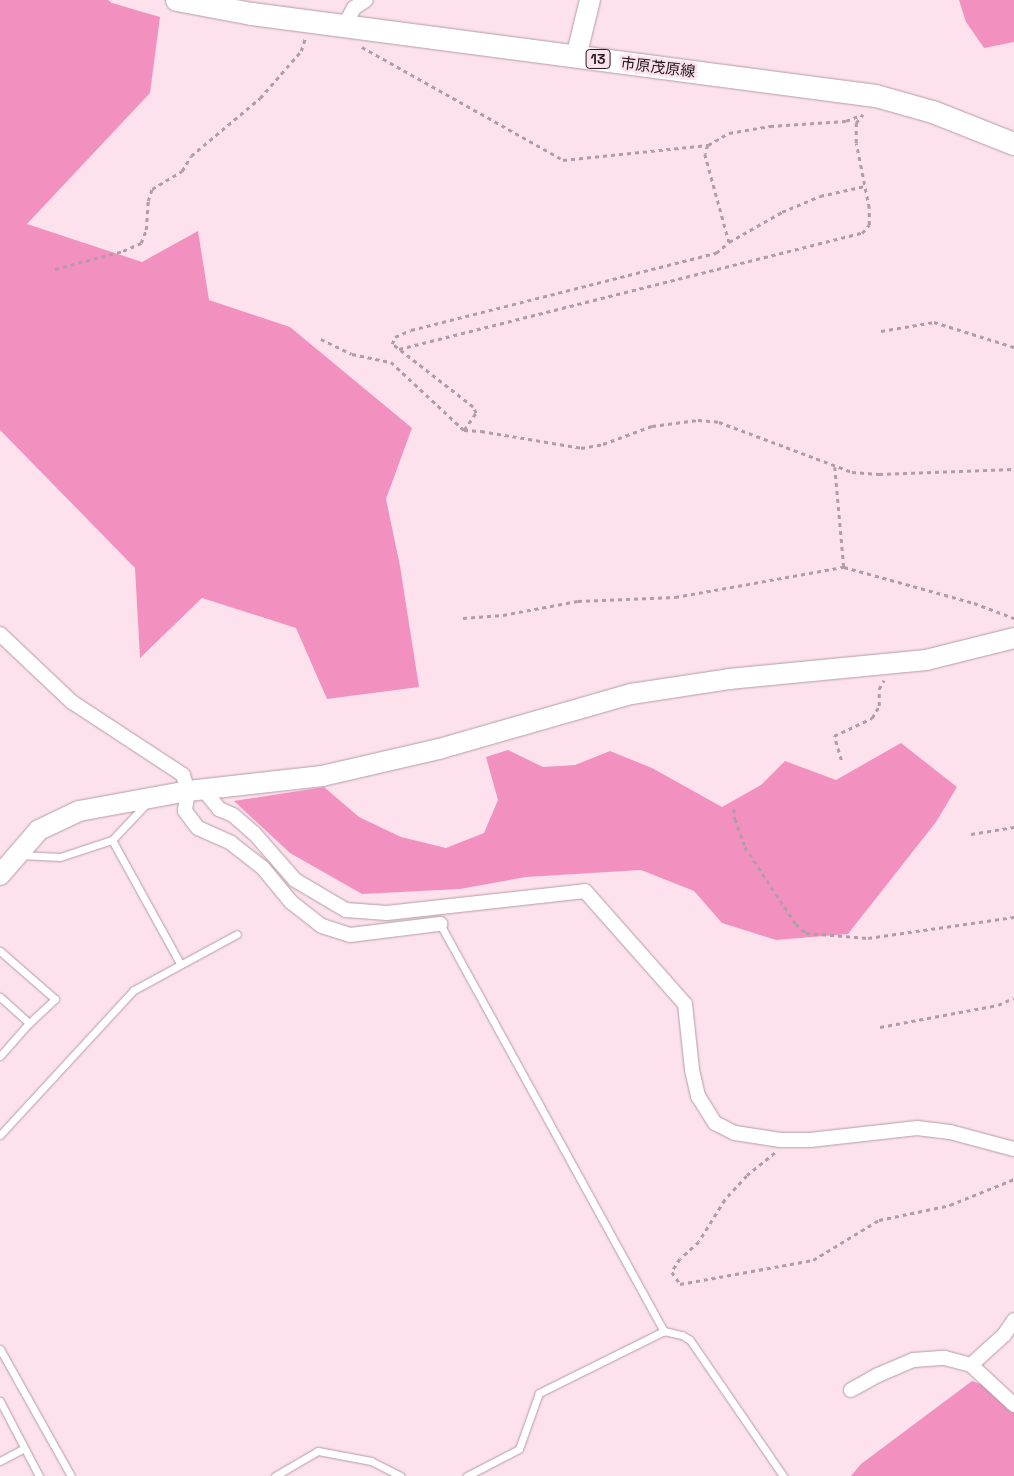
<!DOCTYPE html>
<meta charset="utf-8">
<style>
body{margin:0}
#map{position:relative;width:1014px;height:1476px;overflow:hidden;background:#fde2ed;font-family:"Space Grotesk","Noto Sans JP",sans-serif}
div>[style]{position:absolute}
.forest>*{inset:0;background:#f291bf}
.path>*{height:2.5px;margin-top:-1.25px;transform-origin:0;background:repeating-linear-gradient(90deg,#b19da5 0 4px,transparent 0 8px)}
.roads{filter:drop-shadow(0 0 1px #b49ca6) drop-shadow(0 0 1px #b49ca6)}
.lane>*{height:7px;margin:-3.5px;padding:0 3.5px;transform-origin:3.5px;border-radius:3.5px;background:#fff}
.street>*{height:14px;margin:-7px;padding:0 7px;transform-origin:7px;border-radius:7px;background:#fff}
.secondary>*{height:20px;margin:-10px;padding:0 10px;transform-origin:10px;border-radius:10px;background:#fff}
.primary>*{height:22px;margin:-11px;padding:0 11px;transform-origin:11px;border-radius:11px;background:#fff}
span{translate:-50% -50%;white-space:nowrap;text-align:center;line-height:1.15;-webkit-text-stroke:5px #fde2ed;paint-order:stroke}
.shield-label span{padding:1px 4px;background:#fde2ed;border:1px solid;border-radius:4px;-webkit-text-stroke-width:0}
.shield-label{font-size:14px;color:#22191d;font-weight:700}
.street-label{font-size:15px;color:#22191d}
</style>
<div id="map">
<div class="forest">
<i style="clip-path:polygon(0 0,108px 0,112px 3px,160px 17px,150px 93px,27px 224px,142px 262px,198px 231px,209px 300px,290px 327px,412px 428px,386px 499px,400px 566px,419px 687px,327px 699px,296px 628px,202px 598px,140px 658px,135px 568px,0 430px)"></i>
<i style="clip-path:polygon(959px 0,1014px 0,1014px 42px,984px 48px,966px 22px)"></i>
<i style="clip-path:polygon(901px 743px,957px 787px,936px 822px,848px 934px,776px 940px,722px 923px,694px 891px,641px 870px,526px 877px,460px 889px,362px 894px,290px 853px,234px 801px,324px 787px,359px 817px,401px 837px,446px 848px,484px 833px,498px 800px,486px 757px,508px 750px,543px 767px,575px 765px,610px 751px,652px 768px,722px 807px,761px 785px,785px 761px,836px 780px)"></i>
<i style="clip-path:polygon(972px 1381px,1003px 1392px,1014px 1399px,1014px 1476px,851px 1476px,861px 1464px)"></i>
</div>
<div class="path">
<i style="left:362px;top:47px;width:231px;rotate:29.3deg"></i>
<i style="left:563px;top:160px;width:146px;rotate:-5.9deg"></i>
<i style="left:708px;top:145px;width:24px;rotate:-30deg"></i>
<i style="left:729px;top:133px;width:42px;rotate:-9.7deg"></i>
<i style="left:770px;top:126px;width:76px;rotate:-3.8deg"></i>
<i style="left:846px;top:121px;width:16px;rotate:-22deg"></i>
<i style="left:708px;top:145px;width:9px;rotate:108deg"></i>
<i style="left:705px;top:154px;width:91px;rotate:74.7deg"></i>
<i style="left:55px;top:269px;width:70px;rotate:-14.8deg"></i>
<i style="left:123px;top:251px;width:20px;rotate:-24deg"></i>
<i style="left:141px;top:243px;width:14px;rotate:-69deg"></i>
<i style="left:146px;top:230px;width:29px;rotate:-86deg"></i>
<i style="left:148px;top:201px;width:13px;rotate:-72deg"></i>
<i style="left:152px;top:189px;width:35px;rotate:-31deg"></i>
<i style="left:182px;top:171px;width:17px;rotate:-59deg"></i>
<i style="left:191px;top:156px;width:90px;rotate:-40deg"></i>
<i style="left:260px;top:98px;width:62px;rotate:-48.9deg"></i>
<i style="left:301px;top:51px;width:13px;rotate:-72deg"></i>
<i style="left:881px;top:331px;width:54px;rotate:-9.6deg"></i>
<i style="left:934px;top:322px;width:84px;rotate:17.4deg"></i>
<i style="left:321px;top:339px;width:34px;rotate:26deg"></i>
<i style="left:352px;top:354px;width:40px;rotate:12deg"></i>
<i style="left:391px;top:362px;width:100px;rotate:43deg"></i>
<i style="left:464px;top:430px;width:17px;rotate:3deg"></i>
<i style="left:481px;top:431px;width:101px;rotate:9.6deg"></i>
<i style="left:581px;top:448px;width:22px;rotate:-10deg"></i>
<i style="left:603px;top:444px;width:52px;rotate:-20.2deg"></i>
<i style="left:652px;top:426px;width:46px;rotate:-7.4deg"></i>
<i style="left:698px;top:420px;width:21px;rotate:5deg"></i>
<i style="left:719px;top:422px;width:142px;rotate:20.6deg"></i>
<i style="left:852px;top:472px;width:27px;rotate:4deg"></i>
<i style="left:879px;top:474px;width:135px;rotate:-2.1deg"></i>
<i style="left:399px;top:349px;width:477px;rotate:-14.1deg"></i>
<i style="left:862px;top:233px;width:11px;rotate:-49deg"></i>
<i style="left:869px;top:225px;width:17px;rotate:-90deg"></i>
<i style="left:869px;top:208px;width:66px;rotate:-101.3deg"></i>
<i style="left:856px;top:143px;width:20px;rotate:-90deg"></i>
<i style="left:856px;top:123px;width:11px;rotate:-52deg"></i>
<i style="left:464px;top:430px;width:21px;rotate:-55deg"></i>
<i style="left:476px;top:413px;width:7px;rotate:-117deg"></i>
<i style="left:473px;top:407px;width:103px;rotate:-142.1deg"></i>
<i style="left:392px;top:344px;width:8px;rotate:-67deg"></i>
<i style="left:395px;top:337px;width:17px;rotate:-24deg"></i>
<i style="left:411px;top:330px;width:315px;rotate:-14.2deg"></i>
<i style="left:716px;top:253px;width:17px;rotate:-40deg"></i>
<i style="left:729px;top:242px;width:61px;rotate:-29.5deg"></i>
<i style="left:782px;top:212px;width:41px;rotate:-22.8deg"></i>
<i style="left:820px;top:196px;width:46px;rotate:-12.5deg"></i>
<i style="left:835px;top:467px;width:100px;rotate:84.9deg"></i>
<i style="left:463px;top:618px;width:40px;rotate:-4.3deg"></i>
<i style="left:503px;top:615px;width:76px;rotate:-10.6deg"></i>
<i style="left:578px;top:601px;width:97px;rotate:-2.4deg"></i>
<i style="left:675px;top:597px;width:172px;rotate:-10.1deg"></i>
<i style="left:844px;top:567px;width:135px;rotate:15.5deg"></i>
<i style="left:974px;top:603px;width:43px;rotate:20.6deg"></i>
<i style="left:841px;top:760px;width:25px;rotate:-106deg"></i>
<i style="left:834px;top:736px;width:42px;rotate:-25.3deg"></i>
<i style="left:872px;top:718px;width:14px;rotate:-60deg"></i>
<i style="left:879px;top:706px;width:17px;rotate:-90deg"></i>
<i style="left:879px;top:689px;width:10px;rotate:-61deg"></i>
<i style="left:734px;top:809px;width:10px;rotate:84deg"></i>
<i style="left:735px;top:819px;width:30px;rotate:70deg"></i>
<i style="left:745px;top:847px;width:92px;rotate:56.5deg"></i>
<i style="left:796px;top:924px;width:13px;rotate:42deg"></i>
<i style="left:806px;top:933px;width:62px;rotate:4.6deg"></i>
<i style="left:868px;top:938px;width:148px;rotate:-8.2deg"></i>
<i style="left:971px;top:834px;width:44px;rotate:-9.2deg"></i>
<i style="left:880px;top:1027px;width:120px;rotate:-10.6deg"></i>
<i style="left:998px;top:1005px;width:17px;rotate:-24deg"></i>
<i style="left:775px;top:1153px;width:36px;rotate:141deg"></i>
<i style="left:747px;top:1176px;width:33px;rotate:133deg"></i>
<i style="left:725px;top:1200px;width:49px;rotate:121.8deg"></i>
<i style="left:699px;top:1242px;width:25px;rotate:138deg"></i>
<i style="left:680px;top:1259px;width:15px;rotate:122deg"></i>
<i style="left:672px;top:1272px;width:14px;rotate:56deg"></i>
<i style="left:680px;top:1284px;width:135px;rotate:-10.2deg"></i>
<i style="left:813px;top:1260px;width:77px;rotate:-31.2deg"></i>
<i style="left:879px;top:1220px;width:73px;rotate:-11.9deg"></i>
<i style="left:950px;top:1205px;width:69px;rotate:-22.1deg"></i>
</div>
<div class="roads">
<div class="lane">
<i style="left:146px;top:804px;width:50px;rotate:133.4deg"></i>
<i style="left:112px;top:840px;width:141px;rotate:61.1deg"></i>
<i style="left:20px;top:855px;width:40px;rotate:2.9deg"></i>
<i style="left:60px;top:857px;width:55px;rotate:-18.1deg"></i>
<i style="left:440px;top:924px;width:465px;rotate:61.2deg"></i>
<i style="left:664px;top:1331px;width:140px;rotate:153.6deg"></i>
<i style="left:539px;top:1393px;width:59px;rotate:109.7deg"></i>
<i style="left:519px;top:1449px;width:59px;rotate:152.6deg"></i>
<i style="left:0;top:951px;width:73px;rotate:41.1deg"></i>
<i style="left:55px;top:999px;width:35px;rotate:137deg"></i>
<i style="left:29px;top:1023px;width:39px;rotate:-138deg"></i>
<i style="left:0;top:1056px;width:44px;rotate:-48.7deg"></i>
<i style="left:0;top:1135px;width:197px;rotate:-47.3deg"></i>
<i style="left:134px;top:990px;width:117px;rotate:-28.5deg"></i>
<i style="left:664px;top:1331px;width:18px;rotate:13deg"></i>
<i style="left:682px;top:1335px;width:9px;rotate:32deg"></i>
<i style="left:690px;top:1340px;width:165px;rotate:55.6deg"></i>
<i style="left:0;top:1349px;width:145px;rotate:60.8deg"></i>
<i style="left:0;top:1401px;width:85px;rotate:62.5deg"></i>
<i style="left:0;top:1461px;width:27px;rotate:-28deg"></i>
<i style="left:275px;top:1476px;width:50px;rotate:-30.2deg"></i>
<i style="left:318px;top:1451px;width:54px;rotate:10.7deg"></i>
<i style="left:371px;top:1461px;width:33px;rotate:27deg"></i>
</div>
<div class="street">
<i style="left:344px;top:26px;width:21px;rotate:-61deg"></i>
<i style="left:354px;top:8px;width:14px;rotate:-34deg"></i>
<i style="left:0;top:634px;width:99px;rotate:43.4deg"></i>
<i style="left:72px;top:702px;width:133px;rotate:33.3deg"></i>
<i style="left:183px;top:775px;width:17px;rotate:73deg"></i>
<i style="left:188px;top:791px;width:20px;rotate:99deg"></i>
<i style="left:185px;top:811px;width:21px;rotate:53deg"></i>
<i style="left:198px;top:828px;width:36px;rotate:24deg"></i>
<i style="left:231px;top:843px;width:41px;rotate:38deg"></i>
<i style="left:263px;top:868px;width:44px;rotate:50.5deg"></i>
<i style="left:291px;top:902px;width:39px;rotate:38deg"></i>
<i style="left:322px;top:926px;width:29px;rotate:18deg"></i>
<i style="left:350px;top:935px;width:91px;rotate:-7deg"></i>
<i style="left:203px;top:789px;width:26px;rotate:51deg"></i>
<i style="left:219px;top:809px;width:15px;rotate:23deg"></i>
<i style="left:233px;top:815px;width:28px;rotate:41deg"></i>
<i style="left:254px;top:833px;width:62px;rotate:48.9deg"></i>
<i style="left:295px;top:880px;width:59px;rotate:30.5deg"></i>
<i style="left:346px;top:910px;width:41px;rotate:4.2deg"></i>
<i style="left:387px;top:913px;width:199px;rotate:-6.3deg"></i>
<i style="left:585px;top:891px;width:151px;rotate:48.5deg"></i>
<i style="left:685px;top:1004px;width:66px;rotate:83.9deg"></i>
<i style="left:692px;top:1070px;width:27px;rotate:77deg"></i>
<i style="left:698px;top:1096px;width:32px;rotate:58deg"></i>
<i style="left:715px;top:1123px;width:22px;rotate:27deg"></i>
<i style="left:735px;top:1133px;width:46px;rotate:8.8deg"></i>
<i style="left:780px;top:1140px;width:30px"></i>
<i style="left:810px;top:1140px;width:108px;rotate:-6.4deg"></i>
<i style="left:917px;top:1128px;width:33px;rotate:7deg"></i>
<i style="left:950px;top:1132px;width:66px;rotate:14.9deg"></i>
<i style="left:971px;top:1365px;width:45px;rotate:-42.3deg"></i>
<i style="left:1004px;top:1335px;width:18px;rotate:-56deg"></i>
<i style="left:851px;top:1390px;width:31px;rotate:-29deg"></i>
<i style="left:878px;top:1375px;width:38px;rotate:-23deg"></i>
<i style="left:913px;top:1360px;width:32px;rotate:-4deg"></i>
<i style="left:945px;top:1358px;width:27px;rotate:15deg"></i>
<i style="left:971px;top:1365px;width:59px;rotate:42.9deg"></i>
</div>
<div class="secondary">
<i style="left:576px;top:57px;width:59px;rotate:-76.2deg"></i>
<i style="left:0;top:875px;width:60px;rotate:-49.1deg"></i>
<i style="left:39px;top:830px;width:44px;rotate:-25.4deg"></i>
<i style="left:79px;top:811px;width:111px;rotate:-10.4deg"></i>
<i style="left:188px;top:791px;width:135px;rotate:-6.4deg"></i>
<i style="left:322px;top:776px;width:120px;rotate:-13deg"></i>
<i style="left:439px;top:749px;width:200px;rotate:-16deg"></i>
<i style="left:631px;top:694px;width:99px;rotate:-8.7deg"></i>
<i style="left:729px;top:679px;width:198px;rotate:-5.5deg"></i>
<i style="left:926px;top:660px;width:91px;rotate:-14deg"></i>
</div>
<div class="primary">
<i style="left:177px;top:0;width:76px;rotate:10.6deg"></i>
<i style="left:252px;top:14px;width:629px;rotate:7.49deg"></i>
<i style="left:876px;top:96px;width:59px;rotate:15.7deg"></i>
<i style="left:933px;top:112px;width:87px;rotate:21.6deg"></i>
</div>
</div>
<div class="shield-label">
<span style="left:598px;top:59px">13</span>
</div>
<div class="street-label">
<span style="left:658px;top:67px;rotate:7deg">市原茂原線</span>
</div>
</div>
